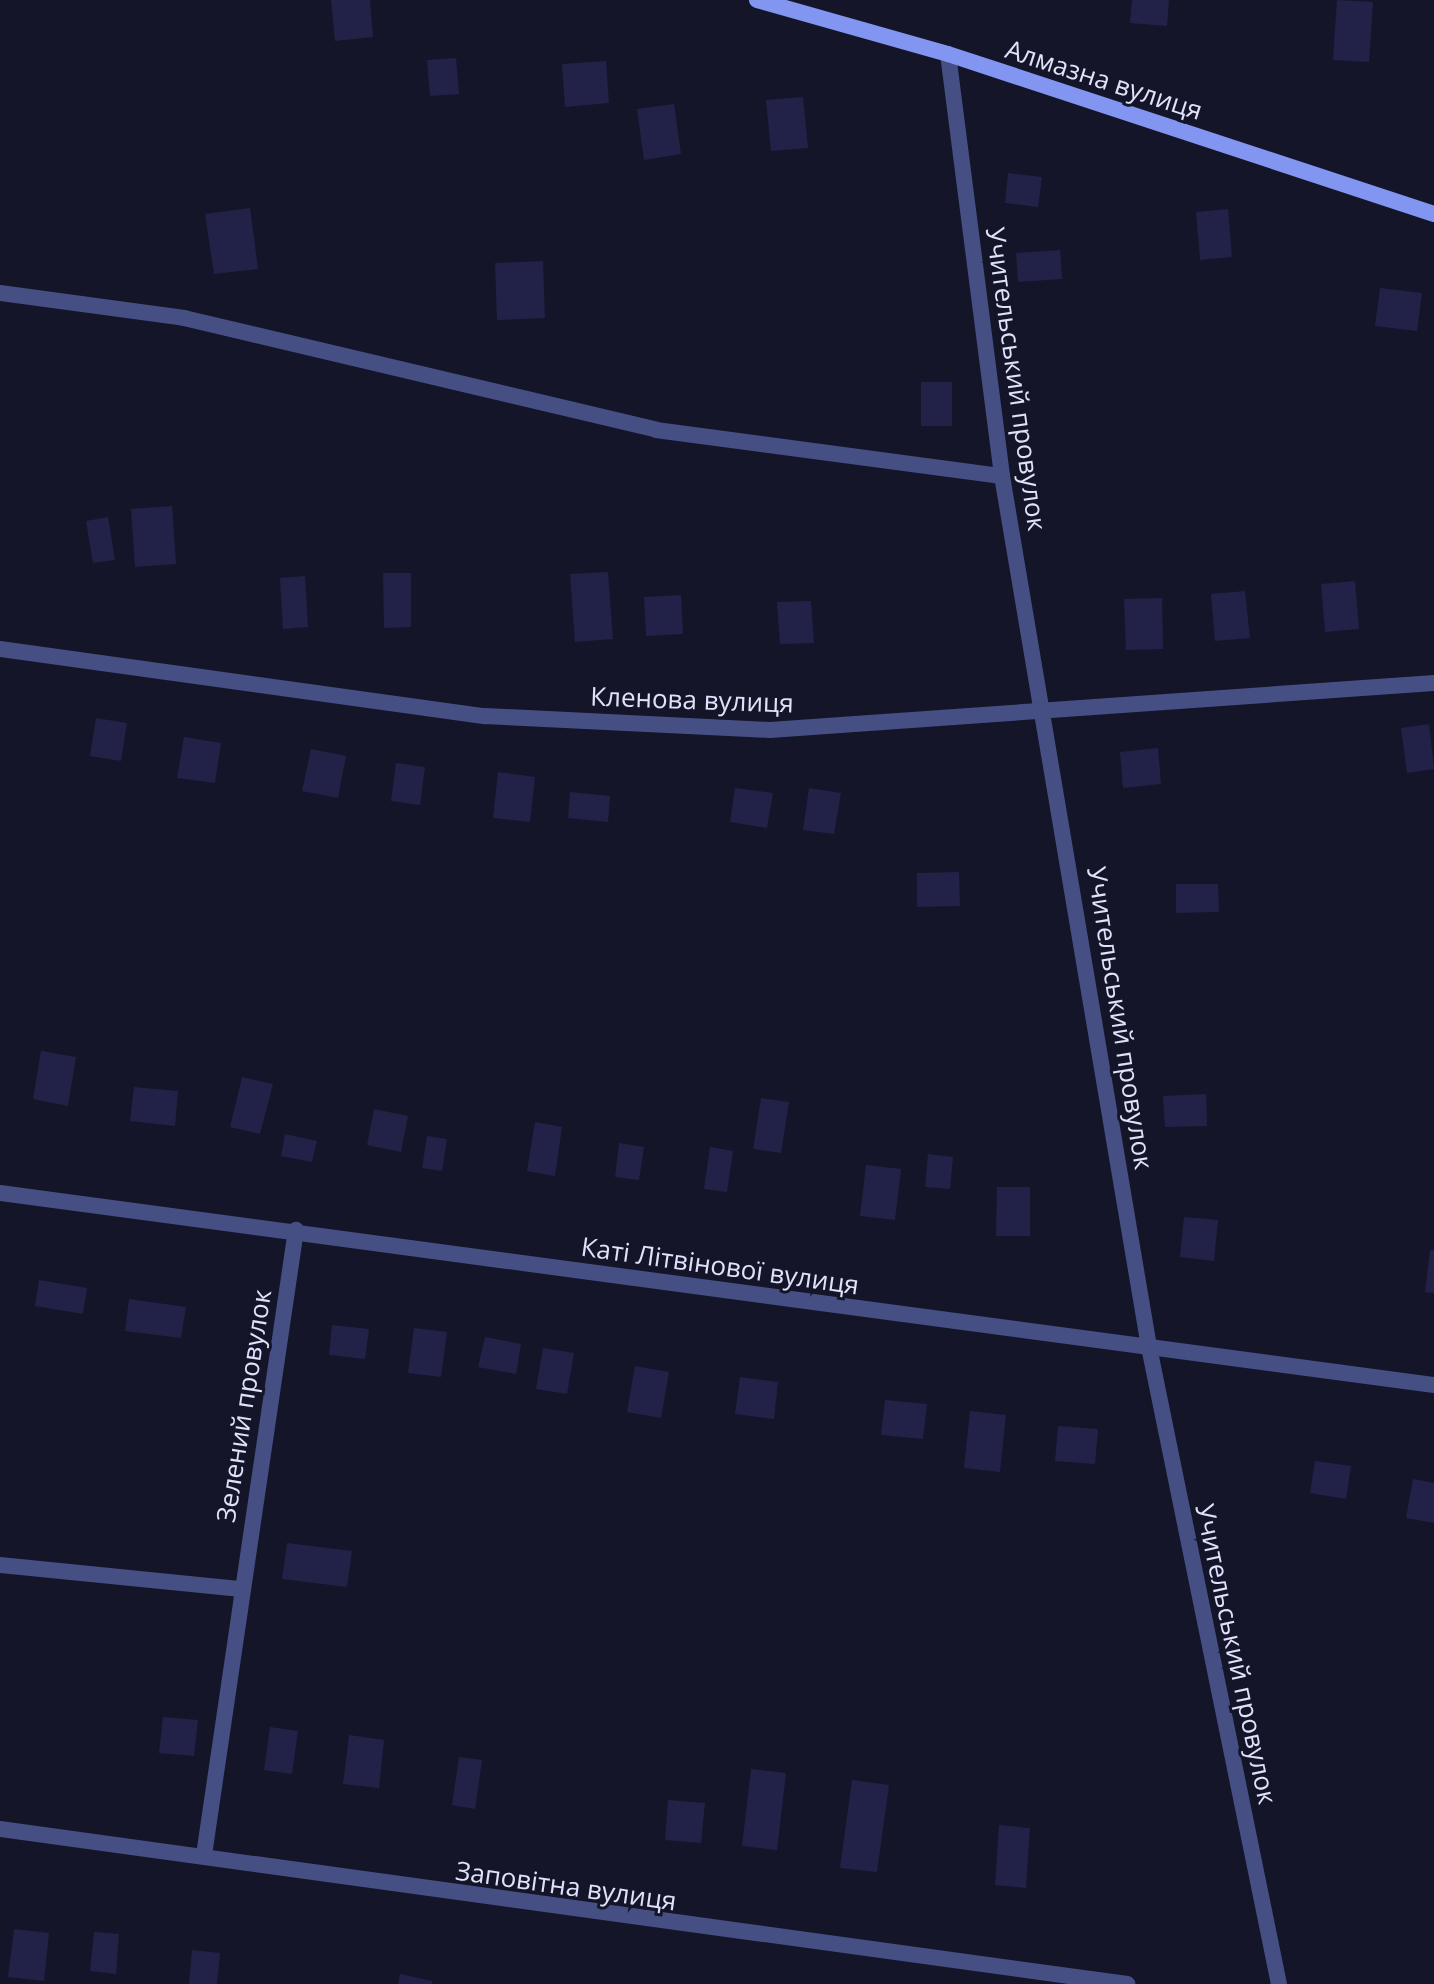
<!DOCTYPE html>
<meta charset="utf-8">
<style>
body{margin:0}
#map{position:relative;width:1434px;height:1984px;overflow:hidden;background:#141529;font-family:"Open Sans",sans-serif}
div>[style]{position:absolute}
.building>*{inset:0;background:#222248}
.street>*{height:16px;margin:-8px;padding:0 8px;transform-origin:8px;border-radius:8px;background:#454f83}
.secondary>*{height:16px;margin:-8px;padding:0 8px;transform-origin:8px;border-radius:8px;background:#8295f1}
span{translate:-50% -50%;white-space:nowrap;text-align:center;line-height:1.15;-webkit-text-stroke:6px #141529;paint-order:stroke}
.street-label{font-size:26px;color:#e0e2fb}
</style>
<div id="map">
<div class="building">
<i style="clip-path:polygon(331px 0,370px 0,373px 37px,335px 41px)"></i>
<i style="clip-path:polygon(1132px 0,1169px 0,1167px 26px,1130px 23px)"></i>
<i style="clip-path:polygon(1337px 0,1373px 2px,1369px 62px,1333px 60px)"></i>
<i style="clip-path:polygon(456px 58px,459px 94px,430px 96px,427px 60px)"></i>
<i style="clip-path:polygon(606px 61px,609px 103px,565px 107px,562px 64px)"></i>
<i style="clip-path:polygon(803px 97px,808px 148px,771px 151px,766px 100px)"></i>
<i style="clip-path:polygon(674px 104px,681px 154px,644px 160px,637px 109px)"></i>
<i style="clip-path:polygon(1008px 173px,1042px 177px,1038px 207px,1005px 203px)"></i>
<i style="clip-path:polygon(250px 208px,258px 269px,214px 274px,205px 214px)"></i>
<i style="clip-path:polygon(1228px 209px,1232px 257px,1200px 260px,1196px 212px)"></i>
<i style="clip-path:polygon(1060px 250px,1062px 279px,1018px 282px,1016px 253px)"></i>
<i style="clip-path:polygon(543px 261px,545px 318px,497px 320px,495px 263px)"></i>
<i style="clip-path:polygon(1380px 288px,1422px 293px,1417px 331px,1375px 326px)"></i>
<i style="clip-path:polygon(921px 382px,952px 382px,952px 426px,921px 426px)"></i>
<i style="clip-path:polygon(172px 506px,176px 564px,135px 567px,131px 509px)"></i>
<i style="clip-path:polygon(108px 517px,115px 560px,93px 563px,86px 521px)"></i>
<i style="clip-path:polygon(608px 572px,613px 639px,575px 642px,570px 574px)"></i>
<i style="clip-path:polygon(383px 573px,411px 573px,411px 627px,384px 628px)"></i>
<i style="clip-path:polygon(305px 576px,308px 627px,283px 629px,280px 578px)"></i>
<i style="clip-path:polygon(1355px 581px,1359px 629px,1325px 632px,1321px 584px)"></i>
<i style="clip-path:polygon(1245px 591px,1250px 638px,1215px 641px,1211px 594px)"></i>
<i style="clip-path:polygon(681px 595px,683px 634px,646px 636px,644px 597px)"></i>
<i style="clip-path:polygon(1162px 598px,1163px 649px,1126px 650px,1124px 599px)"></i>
<i style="clip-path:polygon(811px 601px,814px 643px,780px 644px,777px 602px)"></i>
<i style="clip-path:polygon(96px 718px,127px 723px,121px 761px,90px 756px)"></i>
<i style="clip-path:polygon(1429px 724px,1434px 769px,1407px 773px,1401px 728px)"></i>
<i style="clip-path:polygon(184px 737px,221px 743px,215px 783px,177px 778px)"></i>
<i style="clip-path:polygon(1158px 748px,1161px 784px,1123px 788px,1120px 752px)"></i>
<i style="clip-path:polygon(311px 749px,346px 756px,338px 798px,302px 791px)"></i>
<i style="clip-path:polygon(396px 763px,425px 767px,420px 805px,391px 801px)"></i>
<i style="clip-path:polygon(498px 772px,535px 777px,530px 822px,493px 818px)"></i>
<i style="clip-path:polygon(735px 788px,773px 793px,767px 828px,730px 822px)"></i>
<i style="clip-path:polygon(809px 788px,841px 793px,834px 834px,803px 830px)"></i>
<i style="clip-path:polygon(570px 792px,610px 796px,608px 822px,568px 818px)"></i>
<i style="clip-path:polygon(959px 872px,960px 906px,917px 907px,917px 873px)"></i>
<i style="clip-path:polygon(1176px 884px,1218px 884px,1219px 912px,1176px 913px)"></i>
<i style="clip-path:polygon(41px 1051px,76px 1057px,68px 1106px,33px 1099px)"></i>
<i style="clip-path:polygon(242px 1077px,273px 1084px,260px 1134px,230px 1127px)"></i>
<i style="clip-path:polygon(134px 1087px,178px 1091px,175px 1126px,130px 1121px)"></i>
<i style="clip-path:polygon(1206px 1094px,1207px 1126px,1165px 1127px,1163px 1096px)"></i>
<i style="clip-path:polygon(761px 1098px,789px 1102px,781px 1153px,753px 1149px)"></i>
<i style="clip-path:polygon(374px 1109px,408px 1116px,401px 1152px,367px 1145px)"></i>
<i style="clip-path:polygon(535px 1122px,562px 1127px,555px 1176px,527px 1171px)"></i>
<i style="clip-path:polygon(285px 1134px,317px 1141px,312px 1162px,281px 1156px)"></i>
<i style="clip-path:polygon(427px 1136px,447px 1139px,442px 1171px,422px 1168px)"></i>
<i style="clip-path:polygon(619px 1143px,644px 1147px,639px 1180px,615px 1177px)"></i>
<i style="clip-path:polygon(710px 1147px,733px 1151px,727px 1192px,704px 1189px)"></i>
<i style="clip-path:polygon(928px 1154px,953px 1157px,950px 1189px,925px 1187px)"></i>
<i style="clip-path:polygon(866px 1165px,901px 1169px,895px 1220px,860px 1216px)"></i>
<i style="clip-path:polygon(997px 1187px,1030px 1187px,1030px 1236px,996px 1236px)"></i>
<i style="clip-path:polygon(1184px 1217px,1218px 1220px,1214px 1261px,1180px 1257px)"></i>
<i style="clip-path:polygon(1430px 1250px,1434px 1250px,1434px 1293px,1425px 1292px)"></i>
<i style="clip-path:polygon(39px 1280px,87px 1288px,83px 1314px,35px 1306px)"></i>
<i style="clip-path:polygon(129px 1299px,186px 1307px,181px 1338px,125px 1331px)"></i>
<i style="clip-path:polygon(332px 1325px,369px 1329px,365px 1359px,329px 1355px)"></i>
<i style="clip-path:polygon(414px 1328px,447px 1332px,441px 1377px,408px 1373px)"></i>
<i style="clip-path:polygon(485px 1337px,521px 1344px,516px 1374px,478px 1367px)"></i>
<i style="clip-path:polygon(543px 1348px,574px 1353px,567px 1394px,536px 1389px)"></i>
<i style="clip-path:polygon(635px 1366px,669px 1372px,661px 1418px,627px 1412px)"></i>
<i style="clip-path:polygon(740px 1377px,778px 1382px,774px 1419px,735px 1414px)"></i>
<i style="clip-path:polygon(885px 1400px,927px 1404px,923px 1439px,881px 1435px)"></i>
<i style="clip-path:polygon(970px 1411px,1006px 1415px,1000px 1472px,964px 1468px)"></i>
<i style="clip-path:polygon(1058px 1426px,1098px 1429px,1095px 1464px,1055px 1461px)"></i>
<i style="clip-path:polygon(1315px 1461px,1351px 1466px,1346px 1499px,1310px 1493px)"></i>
<i style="clip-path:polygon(1413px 1479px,1434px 1483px,1434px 1523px,1406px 1518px)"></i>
<i style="clip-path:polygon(287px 1543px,352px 1551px,347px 1587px,282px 1579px)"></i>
<i style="clip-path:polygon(163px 1717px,198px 1720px,194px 1756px,159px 1753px)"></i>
<i style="clip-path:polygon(270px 1727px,298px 1731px,292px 1774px,264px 1770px)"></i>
<i style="clip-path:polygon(349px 1735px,384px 1740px,379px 1788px,343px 1784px)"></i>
<i style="clip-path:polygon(459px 1757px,482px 1760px,475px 1809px,452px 1805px)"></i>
<i style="clip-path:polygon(751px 1769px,786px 1773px,777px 1850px,742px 1846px)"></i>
<i style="clip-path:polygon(852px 1780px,889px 1785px,877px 1872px,840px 1868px)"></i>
<i style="clip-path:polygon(668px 1800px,705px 1803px,701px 1843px,665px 1840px)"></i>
<i style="clip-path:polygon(999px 1825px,1030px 1828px,1026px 1888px,995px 1885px)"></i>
<i style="clip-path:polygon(14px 1929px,49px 1933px,44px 1981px,8px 1977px)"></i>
<i style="clip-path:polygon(94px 1932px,119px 1934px,116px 1974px,90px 1971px)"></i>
<i style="clip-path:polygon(192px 1950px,220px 1953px,217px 1984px,189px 1984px)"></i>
<i style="clip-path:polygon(400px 1974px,432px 1981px,432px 1984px,398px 1984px)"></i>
</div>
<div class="street">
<i style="left:948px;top:54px;width:425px;rotate:82.7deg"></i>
<i style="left:1002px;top:476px;width:883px;rotate:80.42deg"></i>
<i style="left:1149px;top:1347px;width:650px;rotate:78.47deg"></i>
<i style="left:0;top:293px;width:186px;rotate:7.7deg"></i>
<i style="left:184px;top:318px;width:485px;rotate:13.3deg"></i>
<i style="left:656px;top:430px;width:349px;rotate:7.6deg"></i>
<i style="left:0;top:649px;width:490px;rotate:7.9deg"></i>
<i style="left:485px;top:716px;width:285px;rotate:2.8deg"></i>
<i style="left:770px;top:730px;width:666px;rotate:-4.05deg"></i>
<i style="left:0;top:1193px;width:1447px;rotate:7.63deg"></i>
<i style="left:0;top:1565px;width:240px;rotate:5.7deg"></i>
<i style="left:0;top:1829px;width:1138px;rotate:7.83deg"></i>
<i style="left:204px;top:1855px;width:632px;rotate:-81.63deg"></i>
</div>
<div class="secondary">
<i style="left:757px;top:0;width:198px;rotate:15.8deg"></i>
<i style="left:948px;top:54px;width:512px;rotate:18.22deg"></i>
</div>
<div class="street-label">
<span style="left:1104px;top:80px;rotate:18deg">Алмазна вулиця</span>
<span style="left:1016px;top:379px;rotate:82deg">Учительський провулок</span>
<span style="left:692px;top:700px;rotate:2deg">Кленова вулиця</span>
<span style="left:1120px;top:1018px;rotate:81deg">Учительський провулок</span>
<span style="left:720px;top:1266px;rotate:8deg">Каті Літвінової вулиця</span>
<span style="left:244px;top:1406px;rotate:-81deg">Зелений провулок</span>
<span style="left:1236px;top:1654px;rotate:78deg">Учительський провулок</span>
<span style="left:566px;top:1886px;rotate:8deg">Заповітна вулиця</span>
</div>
</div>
